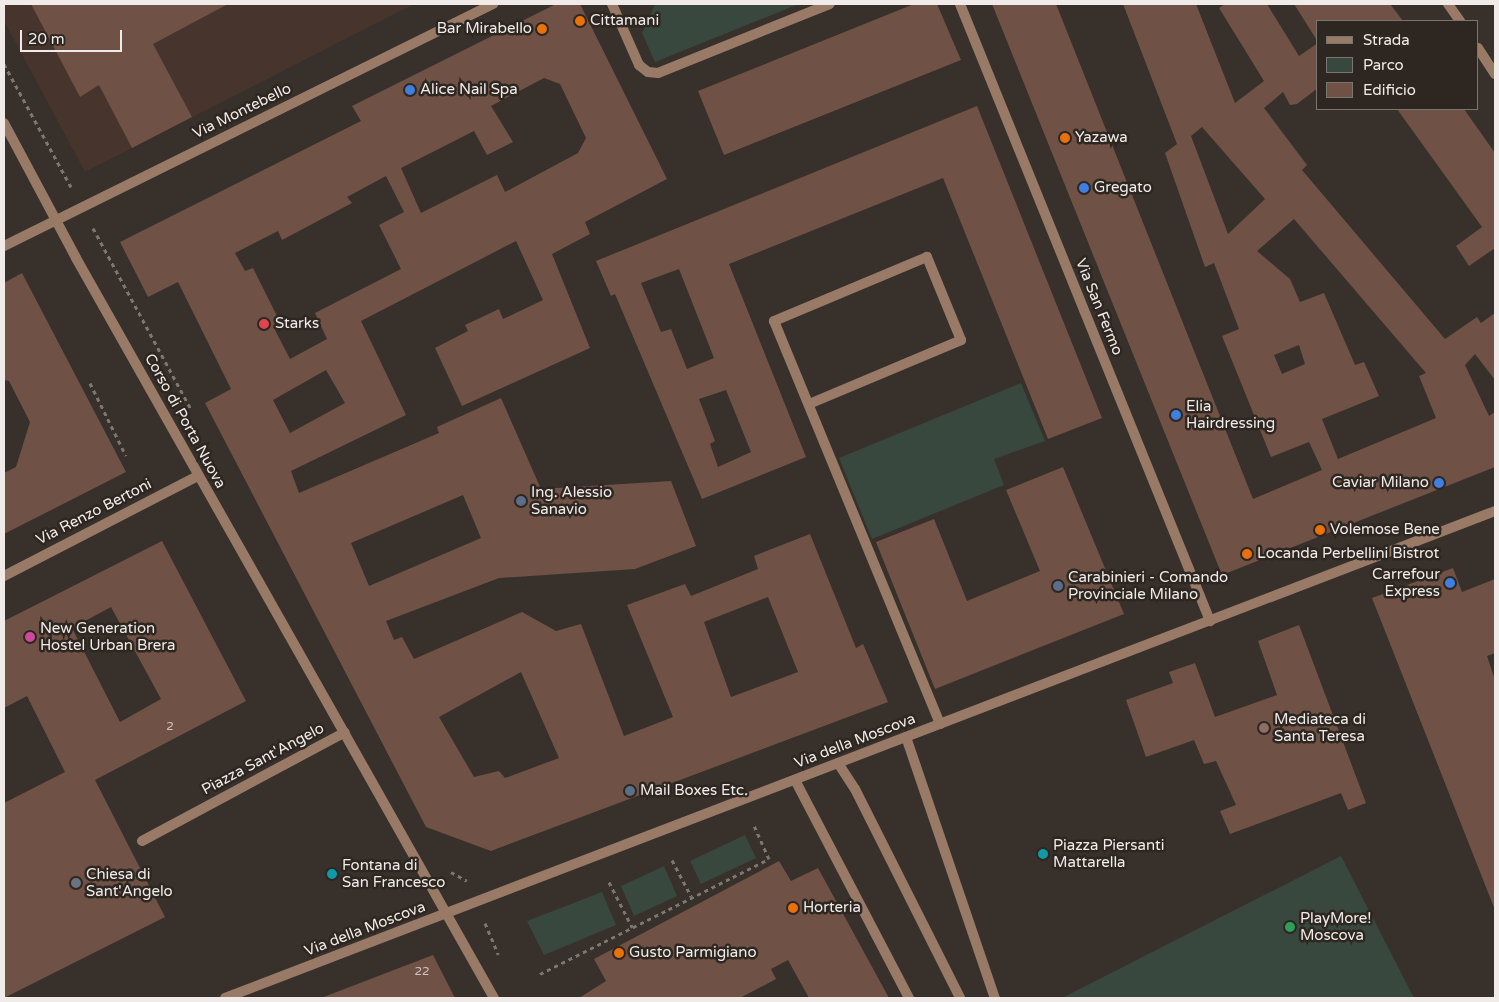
<!DOCTYPE html>
<style>
body{margin:0}
#map{position:relative;width:1499px;height:1002px;overflow:hidden;background:#37302b;font-family:"Varela Round",sans-serif}
div>[style]{position:absolute}
.commercial>*{inset:0;background:#47342d}
.green>*{inset:0;background:#38483e}
.building>*{inset:0;background:#6f5245}
.path>*{height:3px;margin-top:-1.5px;transform-origin:0;background:repeating-linear-gradient(90deg,#7d7772 0 4px,transparent 0 8px)}
.service>*{height:10px;margin:-5px;padding:0 5px;transform-origin:5px;border-radius:5px;background:#987a67}
.minor>*{height:10px;margin:-5px;padding:0 5px;transform-origin:5px;border-radius:5px;background:#987a67}
.dots>*{width:14px;height:14px;translate:-50% -50%;box-sizing:border-box;border:2px solid #2d2621;border-radius:50%}
span{translate:-50% -50%;white-space:nowrap;text-align:center;line-height:1.15;-webkit-text-stroke:5px #2d2621;paint-order:stroke}
.number-label{font-size:12px;color:#d0c5bf}
.number-label span{-webkit-text-stroke-width:0}
.poi-label{font-size:15px;color:#f0ebe8}
.left{translate:0 -50%;text-align:left}
.right{translate:-100% -50%;text-align:right}
.street-label{font-size:15px;color:#f0ebe8}
.frame{position:absolute;inset:0;border:5px solid #f0ebe8;pointer-events:none}
.legend{position:absolute;left:1316px;top:20px;width:162px;height:90px;box-sizing:border-box;background:#2d2621;border:1px solid #7b7571;margin:0;padding:6px 9px;list-style:none;font-size:15px;color:#f0ebe8}
.legend li{display:flex;align-items:center;gap:10px;height:25px}
.legend b{width:25px;border:1px solid #7b7571}
.scale{position:absolute;left:20px;top:30px;width:102px;height:22px;box-sizing:border-box;border:2px solid #f0ebe8;border-top:0;padding-left:6px;font-size:15px;line-height:18px;white-space:nowrap;color:#f0ebe8;-webkit-text-stroke:4px #2d2621;paint-order:stroke}
</style>
<div id="map">
<div class="commercial">
<i style="clip-path:polygon(4px 4px,414px 4px,85px 172px,4px 21px)"></i>
</div>
<div class="green">
<i style="clip-path:polygon(655px 4px,799px 4px,655px 62px,642px 33px)"></i>
<i style="clip-path:polygon(1021px 383px,1045px 441px,994px 459px,1004px 485px,872px 539px,839px 458px)"></i>
<i style="clip-path:polygon(745px 835px,756px 858px,701px 884px,690px 861px)"></i>
<i style="clip-path:polygon(1341px 856px,1414px 998px,1062px 998px)"></i>
<i style="clip-path:polygon(664px 866px,677px 896px,634px 916px,621px 886px)"></i>
<i style="clip-path:polygon(602px 892px,616px 925px,544px 955px,527px 921px)"></i>
</div>
<div class="building">
<i style="clip-path:polygon(31px 4px,228px 4px,153px 44px,192px 117px,132px 148px,99px 85px,80px 97px)"></i>
<i style="clip-path:polygon(evenodd,556px 4px,580px 4px,667px 179px,585px 222px,590px 234px,552px 254px,590px 348px,462px 406px,435px 348px,468px 331px,465px 325px,499px 309px,503px 319px,543px 300px,516px 241px,361px 321px,406px 415px,291px 471px,299px 493px,439px 433px,437px 427px,501px 398px,541px 489px,671px 481px,696px 546px,635px 569px,499px 578px,386px 621px,394px 640px,402px 637px,414px 659px,522px 612px,556px 631px,581px 624px,624px 736px,673px 717px,627px 605px,685px 584px,691px 596px,758px 569px,754px 556px,810px 534px,856px 648px,863px 644px,888px 702px,491px 851px,426px 827px,205px 403px,231px 389px,178px 282px,148px 297px,120px 242px,361px 121px,352px 106px,556px 4px,544px 78px,560px 84px,586px 138px,578px 153px,505px 192px,497px 175px,421px 213px,401px 168px,474px 131px,487px 155px,513px 142px,491px 106px,544px 78px,556px 4px,386px 176px,404px 212px,379px 225px,401px 269px,315px 313px,327px 339px,290px 359px,275px 330px,282px 326px,253px 268px,245px 271px,235px 253px,278px 231px,282px 240px,352px 203px,347px 197px,386px 176px,556px 4px,326px 370px,345px 403px,290px 433px,273px 400px,326px 370px,556px 4px,463px 495px,481px 538px,369px 586px,351px 543px,463px 495px,556px 4px,768px 597px,798px 672px,731px 697px,704px 622px,768px 597px,556px 4px,521px 672px,559px 758px,505px 778px,499px 771px,474px 777px,439px 717px,521px 672px)"></i>
<i style="clip-path:polygon(914px 4px,937px 4px,961px 60px,724px 155px,698px 91px)"></i>
<i style="clip-path:polygon(evenodd,992px 4px,1056px 4px,1253px 499px,1322px 470px,1309px 442px,1271px 457px,1222px 336px,1239px 329px,1214px 263px,1205px 267px,1165px 153px,1177px 144px,1123px 4px,1196px 4px,1235px 103px,1264px 81px,1219px 8px,1225px 4px,1267px 4px,1299px 56px,1318px 43px,1318px 88px,1297px 104px,1290px 105px,1283px 92px,1264px 108px,1307px 165px,1302px 170px,1445px 339px,1477px 317px,1481px 323px,1495px 313px,1495px 380px,1475px 354px,1465px 365px,1489px 416px,1495px 412px,1495px 467px,1222px 575px,992px 4px,1202px 127px,1265px 199px,1228px 234px,1191px 136px,1202px 127px,992px 4px,1294px 219px,1426px 373px,1419px 376px,1436px 418px,1338px 459px,1322px 419px,1379px 396px,1364px 362px,1355px 365px,1324px 293px,1300px 302px,1290px 279px,1257px 251px,1294px 219px,992px 4px,1299px 345px,1305px 364px,1282px 374px,1274px 355px,1299px 345px)"></i>
<i style="clip-path:polygon(1294px 4px,1390px 4px,1403px 21px,1318px 21px,1318px 42px)"></i>
<i style="clip-path:polygon(evenodd,977px 106px,1102px 418px,1048px 439px,943px 178px,729px 264px,806px 457px,702px 499px,615px 294px,611px 296px,596px 261px,977px 106px,679px 269px,714px 358px,687px 369px,671px 329px,661px 332px,641px 283px,679px 269px,977px 106px,726px 390px,751px 452px,718px 467px,710px 444px,715px 441px,699px 399px,726px 390px)"></i>
<i style="clip-path:polygon(1397px 109px,1464px 109px,1495px 153px,1495px 248px,1469px 266px,1456px 246px,1482px 227px)"></i>
<i style="clip-path:polygon(22px 273px,126px 472px,4px 534px,4px 473px,16px 467px,30px 422px,9px 381px,4px 380px,4px 283px)"></i>
<i style="clip-path:polygon(1063px 467px,1124px 614px,935px 689px,876px 542px,934px 519px,967px 601px,1040px 571px,1006px 490px)"></i>
<i style="clip-path:polygon(evenodd,162px 541px,246px 701px,95px 780px,165px 917px,4px 998px,4px 803px,65px 772px,27px 696px,4px 708px,4px 621px,162px 541px,111px 607px,161px 699px,120px 722px,72px 628px,111px 607px)"></i>
<i style="clip-path:polygon(1453px 568px,1462px 592px,1495px 579px,1495px 653px,1487px 656px,1495px 680px,1495px 910px,1372px 598px)"></i>
<i style="clip-path:polygon(1299px 625px,1366px 803px,1348px 810px,1341px 793px,1230px 834px,1220px 811px,1236px 805px,1216px 761px,1204px 764px,1194px 740px,1146px 757px,1126px 700px,1173px 683px,1169px 672px,1195px 663px,1215px 717px,1277px 695px,1258px 641px)"></i>
<i style="clip-path:polygon(779px 861px,791px 881px,818px 868px,889px 998px,809px 998px,788px 960px,771px 969px,776px 979px,740px 998px,579px 998px,606px 981px,594px 959px)"></i>
<i style="clip-path:polygon(433px 955px,455px 998px,321px 998px)"></i>
</div>
<div class="path">
<i style="left:4px;top:64px;width:140px;rotate:61.4deg"></i>
<i style="left:93px;top:228px;width:206px;rotate:61.6deg"></i>
<i style="left:90px;top:383px;width:81px;rotate:63.7deg"></i>
<i style="left:1494px;top:544px;width:1px"></i>
<i style="left:672px;top:860px;width:41px;rotate:62.2deg"></i>
<i style="left:451px;top:872px;width:18px;rotate:29deg"></i>
<i style="left:609px;top:882px;width:51px;rotate:62.9deg"></i>
<i style="left:485px;top:923px;width:34px;rotate:67deg"></i>
<i style="left:540px;top:974px;width:256px;rotate:-26.7deg"></i>
<i style="left:769px;top:859px;width:36px;rotate:-114deg"></i>
</div>
<div class="service">
<i style="left:809px;top:404px;width:165px;rotate:-22.8deg"></i>
<i style="left:961px;top:340px;width:90px;rotate:-112.3deg"></i>
<i style="left:927px;top:257px;width:166px;rotate:157.3deg"></i>
<i style="left:774px;top:321px;width:436px;rotate:67.6deg"></i>
<i style="left:906px;top:737px;width:276px;rotate:71.2deg"></i>
<i style="left:838px;top:763px;width:31px;rotate:57deg"></i>
<i style="left:855px;top:789px;width:234px;rotate:63.3deg"></i>
<i style="left:795px;top:780px;width:246px;rotate:62.4deg"></i>
<i style="left:142px;top:841px;width:230px;rotate:-28.2deg"></i>
</div>
<div class="minor">
<i style="left:612px;top:4px;width:67px;rotate:66.1deg"></i>
<i style="left:639px;top:65px;width:11px;rotate:38deg"></i>
<i style="left:648px;top:72px;width:10px;rotate:6deg"></i>
<i style="left:658px;top:73px;width:185px;rotate:-21.9deg"></i>
<i style="left:960px;top:4px;width:666px;rotate:67.94deg"></i>
<i style="left:1448px;top:4px;width:21px;rotate:55deg"></i>
<i style="left:1478px;top:48px;width:31px;rotate:57deg"></i>
<i style="left:4px;top:123px;width:153px;rotate:61.9deg"></i>
<i style="left:76px;top:258px;width:850px;rotate:60.54deg"></i>
<i style="left:4px;top:246px;width:546px;rotate:-26.33deg"></i>
<i style="left:4px;top:576px;width:218px;rotate:-27.3deg"></i>
<i style="left:225px;top:998px;width:1360px;rotate:-20.98deg"></i>
</div>
<div class="dots">
<i style="left:580px;top:21px;background:#e8710a"></i>
<i style="left:542px;top:29px;background:#e8710a"></i>
<i style="left:410px;top:90px;background:#3f7fe0"></i>
<i style="left:1065px;top:138px;background:#e8710a"></i>
<i style="left:1084px;top:188px;background:#3f7fe0"></i>
<i style="left:264px;top:324px;background:#e0444e"></i>
<i style="left:1176px;top:415px;background:#3f7fe0"></i>
<i style="left:1439px;top:483px;background:#3f7fe0"></i>
<i style="left:521px;top:501px;background:#5c6f8a"></i>
<i style="left:1320px;top:530px;background:#e8710a"></i>
<i style="left:1247px;top:554px;background:#e8710a"></i>
<i style="left:1450px;top:583px;background:#3f7fe0"></i>
<i style="left:1058px;top:586px;background:#5c6f8a"></i>
<i style="left:30px;top:637px;background:#d1479c"></i>
<i style="left:1264px;top:728px;background:#8d6e63"></i>
<i style="left:630px;top:791px;background:#5c6f8a"></i>
<i style="left:1043px;top:854px;background:#0f9aa8"></i>
<i style="left:332px;top:874px;background:#0f9aa8"></i>
<i style="left:76px;top:883px;background:#6b7280"></i>
<i style="left:793px;top:908px;background:#e8710a"></i>
<i style="left:1290px;top:927px;background:#2e9e5b"></i>
<i style="left:619px;top:953px;background:#e8710a"></i>
</div>
<div class="number-label">
<span style="left:170px;top:727px">2</span>
<span style="left:422px;top:972px">22</span>
</div>
<div class="poi-label">
<span class="left" style="left:590px;top:21px">Cittamani</span>
<span class="right" style="left:532px;top:29px">Bar Mirabello</span>
<span class="left" style="left:420px;top:90px">Alice Nail Spa</span>
<span class="left" style="left:1075px;top:138px">Yazawa</span>
<span class="left" style="left:1094px;top:188px">Gregato</span>
<span class="left" style="left:275px;top:324px">Starks</span>
<span class="left" style="left:1186px;top:415px">Elia<br>Hairdressing</span>
<span class="right" style="left:1429px;top:483px">Caviar Milano</span>
<span class="left" style="left:531px;top:501px">Ing. Alessio<br>Sanavio</span>
<span class="left" style="left:1330px;top:530px">Volemose Bene</span>
<span class="left" style="left:1257px;top:554px">Locanda Perbellini Bistrot</span>
<span class="right" style="left:1440px;top:583px">Carrefour<br>Express</span>
<span class="left" style="left:1068px;top:586px">Carabinieri - Comando<br>Provinciale Milano</span>
<span class="left" style="left:40px;top:637px">New Generation<br>Hostel Urban Brera</span>
<span class="left" style="left:1274px;top:728px">Mediateca di<br>Santa Teresa</span>
<span class="left" style="left:640px;top:791px">Mail Boxes Etc.</span>
<span class="left" style="left:1053px;top:854px">Piazza Piersanti<br>Mattarella</span>
<span class="left" style="left:342px;top:874px">Fontana di<br>San Francesco</span>
<span class="left" style="left:86px;top:883px">Chiesa di<br>Sant'Angelo</span>
<span class="left" style="left:803px;top:908px">Horteria</span>
<span class="left" style="left:1300px;top:927px">PlayMore!<br>Moscova</span>
<span class="left" style="left:629px;top:953px">Gusto Parmigiano</span>
</div>
<div class="street-label">
<span style="left:242px;top:111px;rotate:-26deg">Via Montebello</span>
<span style="left:1099px;top:307px;rotate:68deg">Via San Fermo</span>
<span style="left:185px;top:421px;rotate:61deg">Corso di Porta Nuova</span>
<span style="left:94px;top:512px;rotate:-27deg">Via Renzo Bertoni</span>
<span style="left:855px;top:741px;rotate:-21deg">Via della Moscova</span>
<span style="left:263px;top:759px;rotate:-28deg">Piazza Sant'Angelo</span>
<span style="left:365px;top:929px;rotate:-21deg">Via della Moscova</span>
</div>
<div class="frame"></div>
<ul class="legend">
<li><b style="height:6px;background:#987a67"></b>Strada</li>
<li><b style="height:14px;background:#38483e"></b>Parco</li>
<li><b style="height:14px;background:#6f5245"></b>Edificio</li>
</ul>
<div class="scale">20 m</div>
</div>
